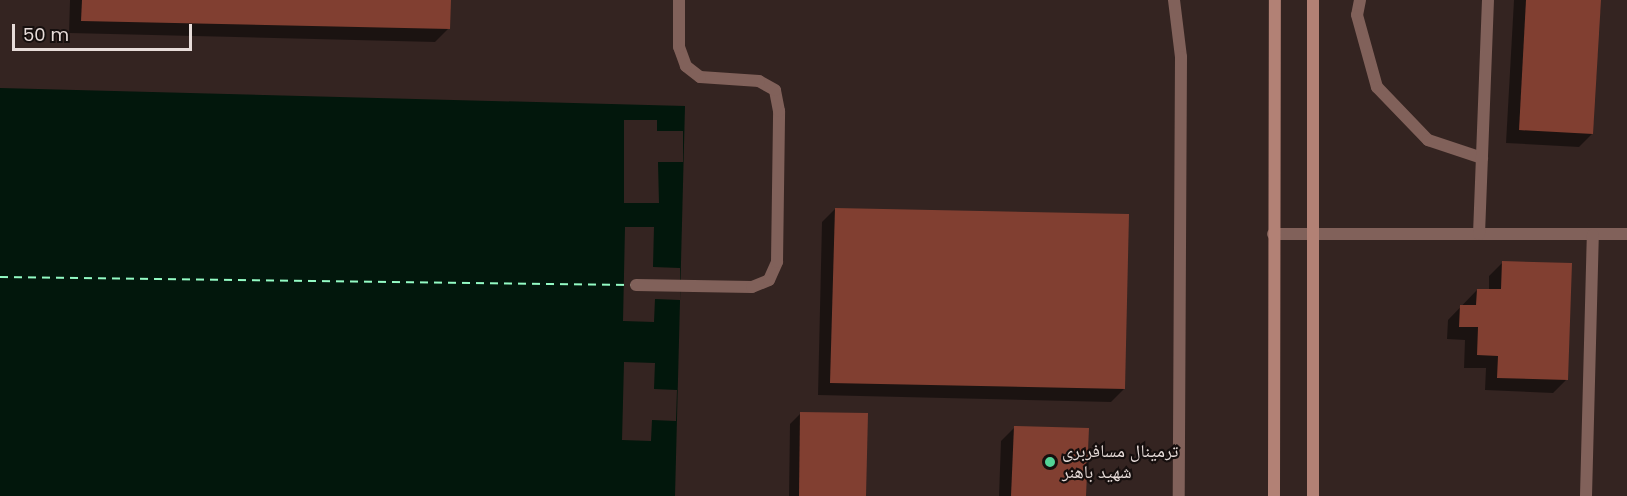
<!DOCTYPE html>
<meta charset="utf-8">
<style>
body{margin:0}
#map{position:relative;width:1627px;height:496px;overflow:hidden;background:#342421;font-family:Poppins,"Noto Naskh Arabic",sans-serif}
div>[style]{position:absolute}
.water>*{inset:0;background:#02170c}
.pier>*{inset:0;background:#342421}
.shadow>*{inset:0;background:#0007}
.ferry>*{height:1.5px;margin-top:-0.75px;transform-origin:0;background:repeating-linear-gradient(90deg,#93fbc4 0 8px,transparent 0 14px)}
.building>*{inset:0;background:#813f31}
.lane>*{height:12px;margin:-6px;padding:0 6px;transform-origin:6px;border-radius:6px;background:#81615a}
.secondary>*{height:12px;margin:-6px;padding:0 6px;transform-origin:6px;border-radius:6px;background:#b28175}
.dots>*{width:16px;height:16px;translate:-50% -50%;box-sizing:border-box;border:3px solid #160f0e;border-radius:50%}
span{translate:-50% -50%;white-space:nowrap;text-align:center;line-height:1.15;-webkit-text-stroke:4.5px #160f0e;paint-order:stroke}
.poi-label{font-size:18px;color:#e7dcd9}
.left{translate:0 -50%;text-align:left}
.scale{position:absolute;left:12px;top:24px;width:180px;height:27px;box-sizing:border-box;border:3px solid #e7dcd9;border-top:0;padding-left:8px;font-size:18px;line-height:21px;white-space:nowrap;color:#e7dcd9;-webkit-text-stroke:4px #160f0e;paint-order:stroke}
</style>
<div id="map">
<div class="water">
<i style="clip-path:polygon(0 88px,685px 106px,675px 496px,0 496px)"></i>
</div>
<div class="pier">
<i style="clip-path:polygon(624px 120px,657px 120px,657px 131px,683px 131px,683px 162px,658px 162px,659px 203px,624px 203px)"></i>
<i style="clip-path:polygon(625px 227px,654px 227px,653px 267px,680px 268px,680px 300px,655px 299px,654px 322px,623px 321px)"></i>
<i style="clip-path:polygon(624px 362px,655px 363px,654px 389px,677px 390px,676px 421px,652px 420px,651px 441px,622px 440px)"></i>
</div>
<div class="shadow">
<i style="clip-path:polygon(70px 0,449px 0,449px 28px,435px 42px,69px 33px)"></i>
<i style="clip-path:polygon(1514px 0,1599px 0,1592px 134px,1579px 147px,1506px 143px)"></i>
<i style="clip-path:polygon(835px 209px,1124px 389px,1111px 402px,818px 395px,822px 222px)"></i>
<i style="clip-path:polygon(1503px 262px,1566px 380px,1553px 393px,1485px 390px,1486px 368px,1464px 368px,1465px 340px,1447px 339px,1448px 320px,1477px 290px,1489px 291px,1489px 276px)"></i>
<i style="clip-path:polygon(801px 413px,865px 496px,789px 496px,790px 424px)"></i>
<i style="clip-path:polygon(1014px 428px,1085px 496px,999px 496px,1001px 441px)"></i>
</div>
<div class="ferry">
<i style="left:0;top:277px;width:632px;rotate:0.73deg"></i>
</div>
<div class="building">
<i style="clip-path:polygon(82px 0,451px 0,450px 29px,81px 21px)"></i>
<i style="clip-path:polygon(1526px 0,1601px 0,1593px 134px,1519px 130px)"></i>
<i style="clip-path:polygon(835px 208px,1129px 214px,1125px 389px,830px 383px)"></i>
<i style="clip-path:polygon(1502px 261px,1572px 263px,1568px 380px,1497px 378px,1498px 356px,1477px 355px,1478px 327px,1459px 327px,1460px 305px,1476px 305px,1477px 289px,1501px 289px)"></i>
<i style="clip-path:polygon(800px 412px,868px 413px,866px 496px,799px 496px)"></i>
<i style="clip-path:polygon(1014px 426px,1089px 428px,1086px 496px,1011px 496px)"></i>
</div>
<div class="lane">
<i style="left:1174px;top:0;width:57px;rotate:83deg"></i>
<i style="left:1181px;top:57px;width:439px;rotate:90.3deg"></i>
<i style="left:1360px;top:0;width:15px;rotate:101deg"></i>
<i style="left:1357px;top:15px;width:75px;rotate:74.5deg"></i>
<i style="left:1377px;top:87px;width:74px;rotate:46.1deg"></i>
<i style="left:1428px;top:140px;width:57px;rotate:18.4deg"></i>
<i style="left:1273px;top:234px;width:354px"></i>
<i style="left:1479px;top:234px;width:234px;rotate:-87.8deg"></i>
<i style="left:636px;top:285px;width:116px;rotate:1deg"></i>
<i style="left:752px;top:287px;width:18px;rotate:-22deg"></i>
<i style="left:769px;top:280px;width:20px;rotate:-66deg"></i>
<i style="left:777px;top:262px;width:151px;rotate:-89.2deg"></i>
<i style="left:779px;top:111px;width:21px;rotate:-101deg"></i>
<i style="left:775px;top:90px;width:18px;rotate:-151deg"></i>
<i style="left:759px;top:81px;width:59px;rotate:-176.1deg"></i>
<i style="left:700px;top:77px;width:18px;rotate:-142deg"></i>
<i style="left:686px;top:66px;width:20px;rotate:-110deg"></i>
<i style="left:679px;top:47px;width:47px;rotate:-90deg"></i>
<i style="left:1586px;top:496px;width:261px;rotate:-88.5deg"></i>
</div>
<div class="secondary">
<i style="left:1274px;top:496px;width:496px;rotate:-89.9deg"></i>
<i style="left:1313px;top:496px;width:496px;rotate:-90deg"></i>
</div>
<div class="dots">
<i style="left:1050px;top:462px;background:#53d396"></i>
</div>
<div class="poi-label">
<span class="left" style="left:1062px;top:462px">ترمینال مسافربری<br>شهید باهنر</span>
</div>
<div class="scale">50 m</div>
</div>
